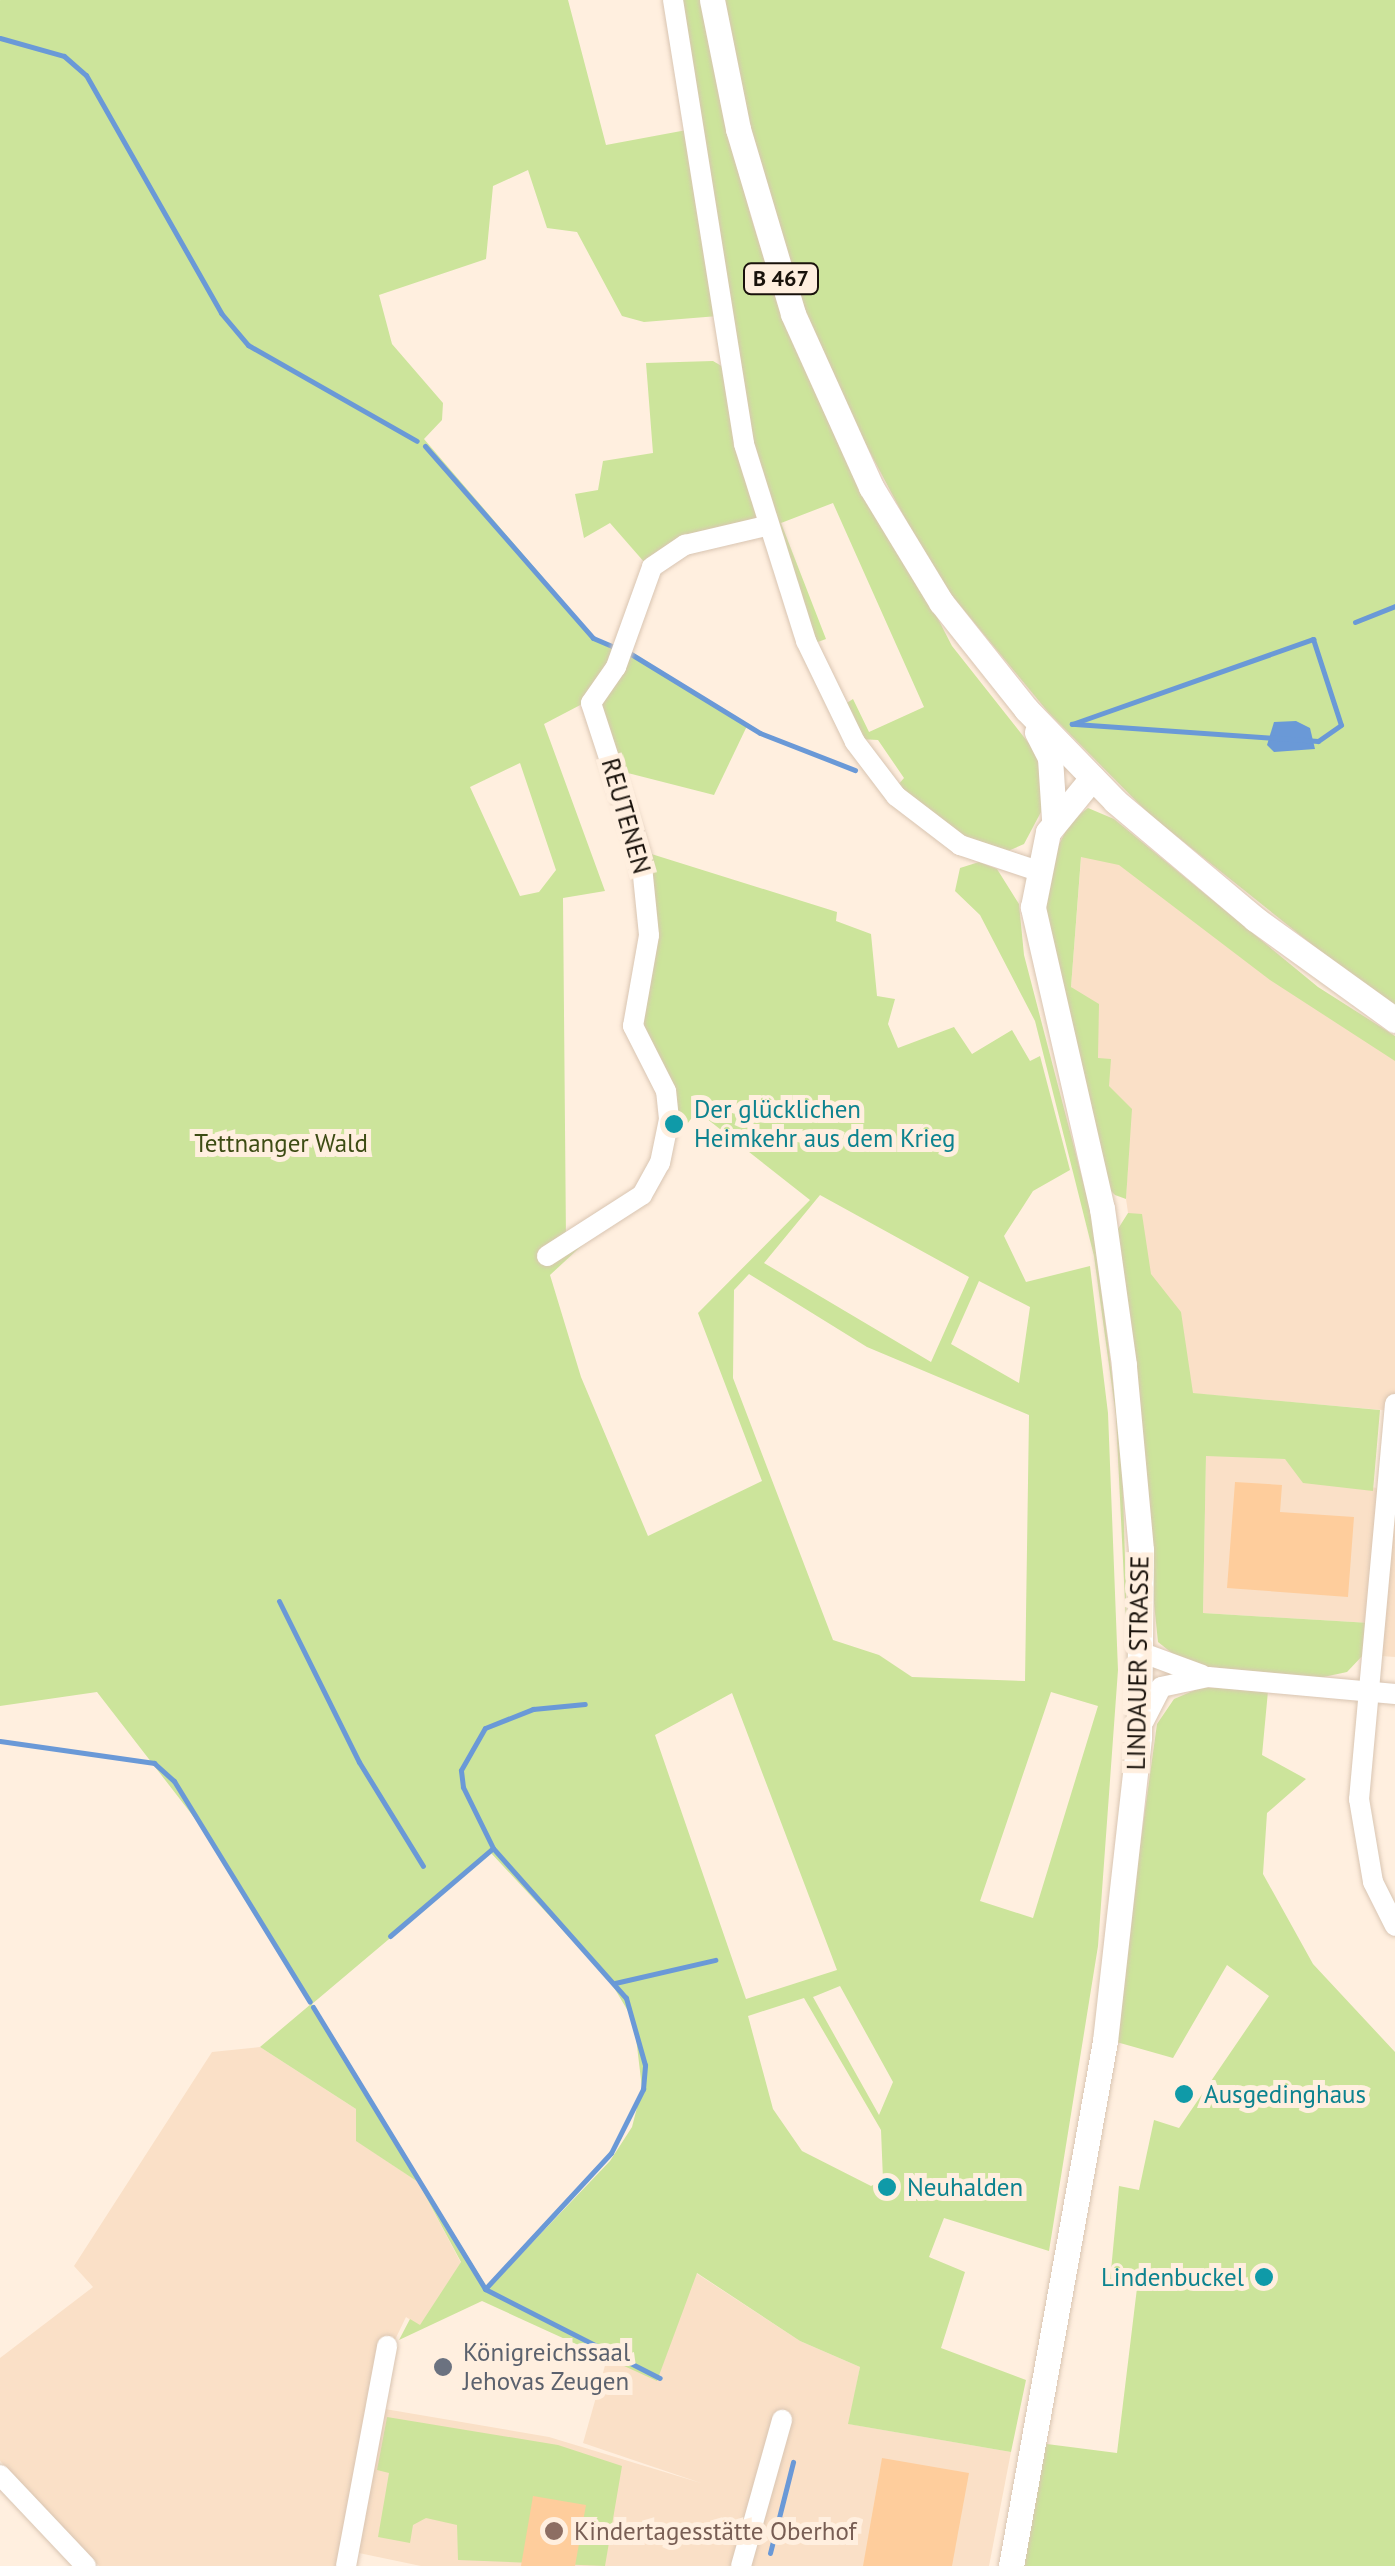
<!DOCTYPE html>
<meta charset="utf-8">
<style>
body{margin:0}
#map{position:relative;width:1395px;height:2566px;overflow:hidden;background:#ffefdf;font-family:"PT Sans",sans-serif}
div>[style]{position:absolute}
.built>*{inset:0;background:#fae0c7}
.green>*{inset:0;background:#cce49b}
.water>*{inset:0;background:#6a99d7}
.stream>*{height:5px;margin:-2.5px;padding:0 2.5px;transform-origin:2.5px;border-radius:2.5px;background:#6a99d7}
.building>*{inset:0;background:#fecd9c}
.roads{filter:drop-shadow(0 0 2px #d9c5b2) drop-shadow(0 0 2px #d9c5b2)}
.minor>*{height:20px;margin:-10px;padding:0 10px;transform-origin:10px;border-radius:10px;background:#fff}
.major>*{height:25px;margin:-12.5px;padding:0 12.5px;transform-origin:12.5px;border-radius:12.5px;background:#fff}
.dots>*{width:28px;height:28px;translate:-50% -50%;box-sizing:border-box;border:5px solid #ffefdf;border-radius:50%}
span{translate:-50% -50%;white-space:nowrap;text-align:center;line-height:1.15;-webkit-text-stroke:10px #ffefdf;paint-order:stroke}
.shield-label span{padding:2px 8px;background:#ffefdf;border:2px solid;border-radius:8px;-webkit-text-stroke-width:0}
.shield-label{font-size:22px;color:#19120b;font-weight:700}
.street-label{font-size:25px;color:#19120b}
.culture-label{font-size:25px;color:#0d838f}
.left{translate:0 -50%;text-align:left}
.right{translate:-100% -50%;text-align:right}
.park-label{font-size:25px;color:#3d4c14}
.worship-label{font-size:25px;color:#5b616d}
.education-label{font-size:25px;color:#785e54}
</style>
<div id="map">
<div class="built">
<i style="clip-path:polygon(1082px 846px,1114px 848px,1395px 1042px,1395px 1657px,1381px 1656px,1370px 1623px,1203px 1613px,1206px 1455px,1285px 1459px,1388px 1492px,1394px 1411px,1154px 1390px,1126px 1199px,1129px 1145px,1098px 1058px,1091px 1004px,1071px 987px)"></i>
<i style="clip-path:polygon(260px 2047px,356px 2109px,357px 2141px,418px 2182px,461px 2263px,420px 2326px,406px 2317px,392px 2346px,342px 2566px,99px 2566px,0 2461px,0 2358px,93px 2287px,74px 2266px,212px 2052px)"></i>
<i style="clip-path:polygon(696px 2273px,800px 2341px,860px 2367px,849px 2424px,1011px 2452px,989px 2566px,421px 2566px,354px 2552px,379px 2408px,549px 2437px,701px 2483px,583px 2443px,608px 2355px,657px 2380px)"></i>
</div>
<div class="green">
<i style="clip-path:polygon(evenodd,0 0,568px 0,606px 145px,692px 129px,718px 316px,644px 322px,622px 316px,577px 232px,547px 228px,528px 170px,493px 186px,486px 259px,379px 295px,392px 344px,443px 403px,442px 420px,424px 439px,594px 637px,621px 650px,586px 702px,544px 724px,605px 891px,563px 898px,566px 1241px,591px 1237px,550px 1275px,581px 1377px,648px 1536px,762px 1481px,698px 1313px,810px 1200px,697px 1111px,678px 1136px,669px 1134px,671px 1117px,640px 1046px,645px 852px,837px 912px,836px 921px,871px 934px,877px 996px,895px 999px,888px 1024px,898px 1048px,954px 1027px,972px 1054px,1012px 1030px,1030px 1061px,1040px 1056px,1070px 1170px,1033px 1191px,1004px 1236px,1026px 1282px,1090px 1266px,1108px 1413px,1118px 1670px,1098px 1946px,1049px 2251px,944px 2218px,929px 2257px,965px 2272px,941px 2348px,1026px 2380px,1011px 2452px,848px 2424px,860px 2367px,800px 2341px,697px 2273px,657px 2381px,482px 2301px,399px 2340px,410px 2319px,420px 2325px,461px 2262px,418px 2182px,356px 2141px,356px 2109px,260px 2047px,311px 2004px,217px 1847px,97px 1692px,0 1706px,0 0,520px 763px,556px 870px,539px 892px,520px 896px,470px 787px,520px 763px,0 0,820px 1195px,969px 1277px,931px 1362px,764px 1263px,820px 1195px,0 0,749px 1274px,867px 1347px,1029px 1415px,1025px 1681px,912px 1677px,879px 1655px,833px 1640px,733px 1378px,734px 1290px,749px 1274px,0 0,979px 1281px,1030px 1307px,1019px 1383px,951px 1344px,979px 1281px,0 0,1051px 1692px,1098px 1706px,1033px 1918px,980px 1901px,1051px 1692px,0 0,732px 1693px,837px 1970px,746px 1999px,655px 1735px,732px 1693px,0 0,491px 1853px,610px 1981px,634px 2021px,642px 2088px,632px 2127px,610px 2161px,488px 2289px,312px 2004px,491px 1853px,0 0,840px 1986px,893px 2082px,879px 2115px,813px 1997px,840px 1986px,0 0,804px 1998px,881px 2130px,883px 2180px,871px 2186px,802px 2151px,773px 2109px,748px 2016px,804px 1998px)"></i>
<i style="clip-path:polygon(679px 0,703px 0,751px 217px,782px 316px,952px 646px,1042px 760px,1041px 812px,1024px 844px,1008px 851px,965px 842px,897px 786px,904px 778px,878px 740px,859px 739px,842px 706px,853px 699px,869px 732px,924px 707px,833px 503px,781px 523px,826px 639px,815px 643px,751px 443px)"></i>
<i style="clip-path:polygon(722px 0,1395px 0,1395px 1011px,1150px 815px,1048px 712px,935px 575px,821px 360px,761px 182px)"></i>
<i style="clip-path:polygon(713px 361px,725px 368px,757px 515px,753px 526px,686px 542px,652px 571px,610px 523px,584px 538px,575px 494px,598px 490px,603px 461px,653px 453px,646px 363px)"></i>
<i style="clip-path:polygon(630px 651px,747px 726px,714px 795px,616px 770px,600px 723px,602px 697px)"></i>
<i style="clip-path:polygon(1088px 808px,1114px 819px,1318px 987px,1395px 1036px,1395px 1061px,1270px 980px,1119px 865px,1081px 857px,1071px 987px,1099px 1004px,1098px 1058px,1111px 1059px,1109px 1086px,1132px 1109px,1126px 1199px,1115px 1195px,1107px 1187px,1045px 909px,1053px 856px,1071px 821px)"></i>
<i style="clip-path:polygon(979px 862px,997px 869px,1019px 904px,1024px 955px,1092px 1216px,1122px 1455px,1128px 1664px,1116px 1416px,1094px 1256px,1035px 1021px,980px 915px,955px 891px,960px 868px)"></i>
<i style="clip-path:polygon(1128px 1213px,1142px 1214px,1151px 1274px,1181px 1312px,1193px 1393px,1380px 1410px,1373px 1491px,1303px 1483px,1285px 1459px,1206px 1456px,1203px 1613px,1370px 1623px,1366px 1652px,1347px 1672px,1319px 1678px,1208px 1667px,1182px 1661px,1158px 1642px,1116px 1232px)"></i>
<i style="clip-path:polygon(1202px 1687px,1268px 1691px,1262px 1755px,1306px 1779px,1267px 1813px,1263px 1874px,1313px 1964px,1395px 2052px,1395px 2566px,1021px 2566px,1039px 2443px,1117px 2453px,1137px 2288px,1110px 2281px,1119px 2186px,1139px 2190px,1154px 2120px,1179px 2128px,1269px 1996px,1227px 1965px,1173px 2058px,1113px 2041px,1157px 1724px,1174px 1699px)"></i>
<i style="clip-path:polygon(387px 2417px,558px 2445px,622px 2466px,605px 2566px,458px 2560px,457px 2525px,426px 2518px,413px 2525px,410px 2543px,378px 2537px,389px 2473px,377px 2470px)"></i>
</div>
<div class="water">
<i style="clip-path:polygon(1296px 721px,1310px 728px,1315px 749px,1274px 752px,1267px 745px,1274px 722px)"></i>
</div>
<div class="stream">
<i style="left:0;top:38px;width:66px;rotate:15.7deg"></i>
<i style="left:64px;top:56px;width:29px;rotate:41deg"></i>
<i style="left:86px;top:75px;width:274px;rotate:60.4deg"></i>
<i style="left:221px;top:313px;width:42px;rotate:49.8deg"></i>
<i style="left:248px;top:345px;width:194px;rotate:29.6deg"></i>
<i style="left:425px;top:446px;width:255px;rotate:48.8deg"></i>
<i style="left:593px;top:638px;width:23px;rotate:23deg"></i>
<i style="left:1355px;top:622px;width:43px;rotate:-21.8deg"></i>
<i style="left:1313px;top:639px;width:90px;rotate:72deg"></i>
<i style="left:1341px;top:725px;width:28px;rotate:145deg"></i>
<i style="left:1318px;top:741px;width:247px;rotate:-176deg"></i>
<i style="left:1072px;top:724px;width:256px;rotate:-19.4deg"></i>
<i style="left:631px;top:654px;width:151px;rotate:31.5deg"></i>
<i style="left:760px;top:733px;width:102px;rotate:21.3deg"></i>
<i style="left:279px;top:1601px;width:180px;rotate:63.6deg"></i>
<i style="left:359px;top:1762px;width:122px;rotate:58.4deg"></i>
<i style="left:0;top:1741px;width:156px;rotate:8.1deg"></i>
<i style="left:154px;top:1763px;width:27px;rotate:42deg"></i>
<i style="left:174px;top:1781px;width:259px;rotate:58.4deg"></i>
<i style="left:390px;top:1936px;width:135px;rotate:-40.5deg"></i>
<i style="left:615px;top:1983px;width:103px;rotate:-13deg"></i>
<i style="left:313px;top:2007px;width:330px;rotate:58.6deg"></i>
<i style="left:485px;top:2289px;width:196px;rotate:27deg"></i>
<i style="left:485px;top:2289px;width:185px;rotate:-47.2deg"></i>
<i style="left:611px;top:2153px;width:72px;rotate:-63.4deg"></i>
<i style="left:643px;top:2089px;width:24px;rotate:-85deg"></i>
<i style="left:645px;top:2065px;width:70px;rotate:-105.8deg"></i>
<i style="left:626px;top:1998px;width:200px;rotate:-131.6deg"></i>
<i style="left:493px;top:1848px;width:68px;rotate:-116.2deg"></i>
<i style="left:463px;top:1787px;width:17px;rotate:-97deg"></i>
<i style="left:461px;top:1770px;width:48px;rotate:-60.3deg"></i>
<i style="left:485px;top:1728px;width:52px;rotate:-21.6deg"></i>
<i style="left:533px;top:1709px;width:52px;rotate:-5.5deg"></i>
<i style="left:770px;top:2553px;width:94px;rotate:-75.8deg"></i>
</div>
<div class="building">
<i style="clip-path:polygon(1235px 1482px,1282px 1485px,1280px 1512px,1354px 1517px,1348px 1597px,1227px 1588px)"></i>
<i style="clip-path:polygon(882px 2458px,969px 2473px,952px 2566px,863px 2566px)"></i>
<i style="clip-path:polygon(533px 2496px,586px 2505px,575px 2566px,521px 2566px)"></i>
</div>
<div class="roads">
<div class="minor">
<i style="left:673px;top:0;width:450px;rotate:80.9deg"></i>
<i style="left:744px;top:444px;width:207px;rotate:72.5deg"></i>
<i style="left:806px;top:641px;width:112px;rotate:64.1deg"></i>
<i style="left:855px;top:742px;width:68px;rotate:52.8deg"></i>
<i style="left:896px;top:796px;width:81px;rotate:37.4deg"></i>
<i style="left:960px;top:845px;width:79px;rotate:18.4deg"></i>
<i style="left:547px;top:1256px;width:113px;rotate:-32.7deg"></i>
<i style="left:642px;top:1195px;width:37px;rotate:-61deg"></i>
<i style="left:660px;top:1163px;width:45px;rotate:-78.4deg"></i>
<i style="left:669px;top:1119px;width:28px;rotate:-96deg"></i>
<i style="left:666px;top:1091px;width:73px;rotate:-116.9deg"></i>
<i style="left:633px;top:1026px;width:92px;rotate:-80deg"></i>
<i style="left:649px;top:935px;width:79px;rotate:-95.8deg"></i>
<i style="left:641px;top:856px;width:161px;rotate:-108.1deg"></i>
<i style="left:591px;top:703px;width:44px;rotate:-55.2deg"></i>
<i style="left:616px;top:667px;width:106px;rotate:-70.2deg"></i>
<i style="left:652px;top:567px;width:40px;rotate:-34deg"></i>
<i style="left:685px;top:545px;width:83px;rotate:-13.2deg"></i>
<i style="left:1395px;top:1404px;width:397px;rotate:95.2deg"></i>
<i style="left:1359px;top:1799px;width:84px;rotate:80.4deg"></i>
<i style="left:1373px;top:1882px;width:49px;rotate:63.4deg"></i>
<i style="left:1143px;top:1653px;width:63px;rotate:20.4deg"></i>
<i style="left:1144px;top:1721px;width:38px;rotate:-63deg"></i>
<i style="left:1161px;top:1687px;width:48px;rotate:-12deg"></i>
<i style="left:1208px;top:1677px;width:188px;rotate:5.2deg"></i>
<i style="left:0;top:2475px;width:125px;rotate:46.6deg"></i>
<i style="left:346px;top:2566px;width:224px;rotate:-79.4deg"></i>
<i style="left:741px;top:2566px;width:152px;rotate:-74.3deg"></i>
</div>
<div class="major">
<i style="left:712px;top:0;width:132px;rotate:78.6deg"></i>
<i style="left:738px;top:129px;width:193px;rotate:73.4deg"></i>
<i style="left:793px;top:314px;width:190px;rotate:65.7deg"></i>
<i style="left:871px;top:487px;width:135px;rotate:58.7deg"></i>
<i style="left:941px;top:602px;width:137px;rotate:51.5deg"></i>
<i style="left:1026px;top:709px;width:128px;rotate:45.9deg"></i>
<i style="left:1115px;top:801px;width:183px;rotate:40.1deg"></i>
<i style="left:1255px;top:919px;width:173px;rotate:35.8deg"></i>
<i style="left:1037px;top:732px;width:29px;rotate:63deg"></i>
<i style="left:1050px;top:758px;width:61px;rotate:86.2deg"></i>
<i style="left:1011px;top:2566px;width:533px;rotate:-79.85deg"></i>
<i style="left:1105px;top:2041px;width:306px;rotate:-83.6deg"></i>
<i style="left:1139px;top:1737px;width:187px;rotate:-89.4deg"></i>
<i style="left:1141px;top:1550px;width:186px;rotate:-95.3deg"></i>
<i style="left:1124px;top:1365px;width:158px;rotate:-98deg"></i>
<i style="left:1102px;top:1209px;width:310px;rotate:-102.9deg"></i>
<i style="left:1033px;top:907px;width:76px;rotate:-78.7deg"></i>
<i style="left:1048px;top:832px;width:70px;rotate:-50.8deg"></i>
</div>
</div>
<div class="dots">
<i style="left:674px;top:1124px;background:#0f9aa8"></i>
<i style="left:1184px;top:2094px;background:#0f9aa8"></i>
<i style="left:887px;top:2187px;background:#0f9aa8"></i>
<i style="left:1264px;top:2277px;background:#0f9aa8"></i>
<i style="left:443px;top:2367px;background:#6b7280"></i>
<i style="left:554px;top:2531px;background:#8d6e63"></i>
</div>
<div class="shield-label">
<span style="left:781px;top:279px">B 467</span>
</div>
<div class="street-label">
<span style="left:626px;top:816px;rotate:74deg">REUTENEN</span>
<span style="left:1138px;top:1663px;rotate:-89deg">LINDAUER STRASSE</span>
</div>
<div class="culture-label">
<span class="left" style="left:694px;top:1124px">Der glücklichen<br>Heimkehr aus dem Krieg</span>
<span class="left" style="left:1204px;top:2094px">Ausgedinghaus</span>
<span class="left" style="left:907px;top:2187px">Neuhalden</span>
<span class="right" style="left:1244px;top:2277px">Lindenbuckel</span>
</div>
<div class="park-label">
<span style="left:281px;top:1143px">Tettnanger Wald</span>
</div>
<div class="worship-label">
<span class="left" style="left:463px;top:2367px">Königreichssaal<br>Jehovas Zeugen</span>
</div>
<div class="education-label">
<span class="left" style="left:574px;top:2531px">Kindertagesstätte Oberhof</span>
</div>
</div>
